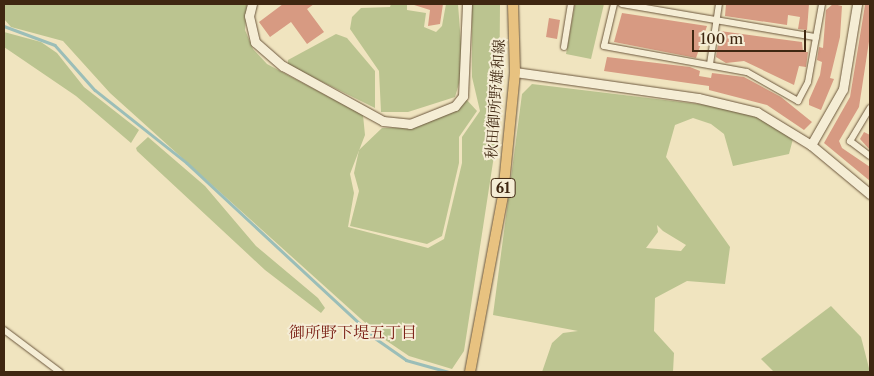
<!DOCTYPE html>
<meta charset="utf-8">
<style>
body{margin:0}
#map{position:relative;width:874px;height:376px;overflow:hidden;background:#f0e4bf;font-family:"Libre Caslon Text","Noto Serif JP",serif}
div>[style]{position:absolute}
.green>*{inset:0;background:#bbc490}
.stream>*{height:2.5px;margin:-1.25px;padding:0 1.25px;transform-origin:1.25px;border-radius:1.25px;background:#9bbeb8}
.building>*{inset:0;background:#d79a82}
.roads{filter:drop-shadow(0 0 1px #6b563c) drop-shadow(0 0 1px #6b563c)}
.street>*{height:6px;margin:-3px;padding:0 3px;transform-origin:3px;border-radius:3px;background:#f5edd5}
.secondary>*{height:9px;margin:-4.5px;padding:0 4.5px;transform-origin:4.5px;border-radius:4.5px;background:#f5edd5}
.primary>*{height:10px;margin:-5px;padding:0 5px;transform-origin:5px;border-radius:5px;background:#e8c280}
span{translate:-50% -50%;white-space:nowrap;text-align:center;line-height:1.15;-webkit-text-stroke:4px #f5edd5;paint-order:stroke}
.shield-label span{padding:1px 4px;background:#f5edd5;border:1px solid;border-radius:4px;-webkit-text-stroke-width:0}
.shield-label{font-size:14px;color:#3f2711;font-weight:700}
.street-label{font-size:15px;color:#3f2711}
.neighbourhood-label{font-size:16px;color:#7a1f14}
.frame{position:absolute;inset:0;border:5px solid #3f2711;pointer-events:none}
.scale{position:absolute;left:692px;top:30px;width:114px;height:22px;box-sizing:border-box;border:2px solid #3f2711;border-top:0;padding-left:6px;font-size:15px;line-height:18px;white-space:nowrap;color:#3f2711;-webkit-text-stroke:4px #f5edd5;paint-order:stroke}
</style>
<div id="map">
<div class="green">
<i style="clip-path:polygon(4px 4px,247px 4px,245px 30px,253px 49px,267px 64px,363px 115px,365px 135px,350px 174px,354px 193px,348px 227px,428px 248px,444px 239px,462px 163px,462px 137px,480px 111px,472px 77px,472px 4px,500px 4px,499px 123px,464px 351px,452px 369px,409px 356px,381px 337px,110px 93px,63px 41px,11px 27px,4px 19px)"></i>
<i style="clip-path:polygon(391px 4px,407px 4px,407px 10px,426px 13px,424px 27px,436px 32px,442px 26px,446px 4px,458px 4px,463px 70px,455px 97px,408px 112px,381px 112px,379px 71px,350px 29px,352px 17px,361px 8px,390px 7px)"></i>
<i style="clip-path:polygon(575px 4px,604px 4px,591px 59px,566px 54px)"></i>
<i style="clip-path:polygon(4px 32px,41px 42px,57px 53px,84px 87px,139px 130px,131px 143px,76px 96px,4px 47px)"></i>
<i style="clip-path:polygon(336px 34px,347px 38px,375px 71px,375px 108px,288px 65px,288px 60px)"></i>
<i style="clip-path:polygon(evenodd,532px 84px,723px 107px,765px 120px,793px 139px,789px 154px,733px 166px,724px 134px,711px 124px,693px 118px,675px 125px,666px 157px,730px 247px,725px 284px,687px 281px,655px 298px,654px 331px,674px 353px,673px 372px,542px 372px,552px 343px,563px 333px,578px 331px,493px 315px,522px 94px,532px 84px,657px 225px,663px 231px,686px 245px,681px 251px,646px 248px,658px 232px,657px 225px)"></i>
<i style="clip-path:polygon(466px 99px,477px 111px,459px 137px,459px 163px,442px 236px,427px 244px,350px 226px,359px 191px,354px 173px,359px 150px,382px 128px,413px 127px,456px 110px)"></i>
<i style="clip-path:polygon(148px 137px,205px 186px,256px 246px,318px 298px,325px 308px,321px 313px,265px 270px,137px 151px,136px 148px)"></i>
<i style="clip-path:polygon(831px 306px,861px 337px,870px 372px,774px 372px,761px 359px)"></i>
</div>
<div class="stream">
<i style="left:4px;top:26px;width:54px;rotate:20.4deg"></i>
<i style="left:55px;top:45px;width:60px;rotate:48.4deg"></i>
<i style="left:95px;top:90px;width:117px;rotate:38.4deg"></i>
<i style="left:187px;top:163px;width:257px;rotate:42.9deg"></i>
<i style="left:375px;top:338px;width:38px;rotate:35deg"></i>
<i style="left:406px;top:360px;width:45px;rotate:15.6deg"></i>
</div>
<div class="building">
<i style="clip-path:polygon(283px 4px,314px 4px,307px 9px,324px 32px,307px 44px,291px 22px,270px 37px,259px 22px)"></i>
<i style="clip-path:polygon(411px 4px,443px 4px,440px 24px,428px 26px,430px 10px)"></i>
<i style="clip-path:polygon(726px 4px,809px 4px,807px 30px,798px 29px,800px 17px,788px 15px,787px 25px,725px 16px)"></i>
<i style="clip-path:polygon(833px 4px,842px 6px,840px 37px,830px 78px,834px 79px,821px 110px,809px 105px,809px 100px,820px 75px,822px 62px,817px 60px,819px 47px,823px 48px,826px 10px)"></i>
<i style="clip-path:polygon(865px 5px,870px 5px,870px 35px,859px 107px,839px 141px,842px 148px,870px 167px,870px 181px,824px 143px,850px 97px)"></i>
<i style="clip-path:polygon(622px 13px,707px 26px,696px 58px,614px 42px)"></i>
<i style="clip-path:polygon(549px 18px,560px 20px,557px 39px,546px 37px)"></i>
<i style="clip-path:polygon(720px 31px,802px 42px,803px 52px,808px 52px,806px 67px,799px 66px,794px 85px,744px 61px,726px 63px,716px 57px)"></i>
<i style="clip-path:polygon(607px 57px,690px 67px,700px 71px,699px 76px,711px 78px,712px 73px,744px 77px,781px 97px,812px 122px,804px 130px,767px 105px,709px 90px,709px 86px,604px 71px)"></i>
<i style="clip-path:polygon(864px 132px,870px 135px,870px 150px,860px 139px)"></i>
</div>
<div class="roads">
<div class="street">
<i style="left:614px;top:4px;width:43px;rotate:103.4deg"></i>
<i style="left:604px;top:46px;width:145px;rotate:10.3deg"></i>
<i style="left:747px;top:72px;width:59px;rotate:29.6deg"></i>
<i style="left:798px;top:101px;width:21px;rotate:-62deg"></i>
<i style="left:808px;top:82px;width:79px;rotate:-79.8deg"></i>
<i style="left:622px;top:4px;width:197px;rotate:9.7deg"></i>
<i style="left:564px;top:47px;width:44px;rotate:-80.8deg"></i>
<i style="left:710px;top:64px;width:61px;rotate:-81.5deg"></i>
<i style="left:870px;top:108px;width:39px;rotate:121deg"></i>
<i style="left:850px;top:141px;width:25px;rotate:37deg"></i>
<i style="left:4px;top:330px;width:70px;rotate:36.9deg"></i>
</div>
<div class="secondary">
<i style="left:252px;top:4px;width:12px;rotate:104deg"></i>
<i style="left:249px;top:16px;width:27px;rotate:77deg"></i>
<i style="left:255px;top:42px;width:37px;rotate:41deg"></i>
<i style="left:283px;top:66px;width:114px;rotate:28.8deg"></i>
<i style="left:383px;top:121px;width:27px;rotate:6deg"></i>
<i style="left:410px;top:124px;width:48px;rotate:-21.8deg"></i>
<i style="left:455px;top:106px;width:13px;rotate:-51deg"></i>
<i style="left:463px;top:96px;width:92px;rotate:-87.5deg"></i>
<i style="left:515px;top:72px;width:185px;rotate:8.1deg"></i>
<i style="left:698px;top:98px;width:61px;rotate:13.3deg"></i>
<i style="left:757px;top:112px;width:63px;rotate:31.4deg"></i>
<i style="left:811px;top:145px;width:77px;rotate:39.7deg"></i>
<i style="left:811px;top:145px;width:64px;rotate:-60.3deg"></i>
<i style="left:843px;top:89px;width:86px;rotate:-80.6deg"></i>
</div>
<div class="primary">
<i style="left:470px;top:372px;width:180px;rotate:-79.4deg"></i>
<i style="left:503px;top:195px;width:124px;rotate:-84.4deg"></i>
<i style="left:515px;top:72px;width:68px;rotate:-91.7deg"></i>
</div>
</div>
<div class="shield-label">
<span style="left:503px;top:188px">61</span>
</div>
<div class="street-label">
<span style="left:495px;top:99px;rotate:-86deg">秋田御所野雄和線</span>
</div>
<div class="neighbourhood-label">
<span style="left:353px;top:332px">御所野下堤五丁目</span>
</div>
<div class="frame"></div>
<div class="scale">100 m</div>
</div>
